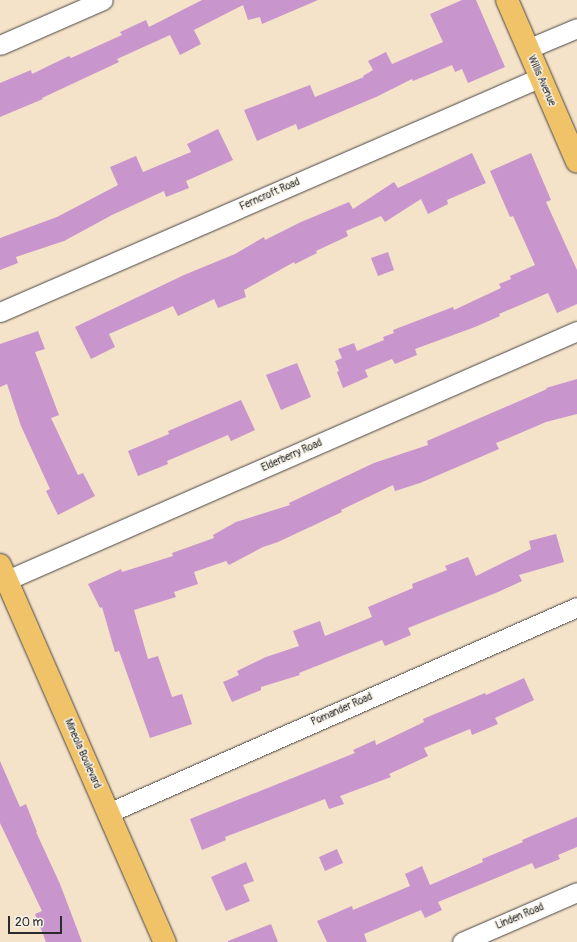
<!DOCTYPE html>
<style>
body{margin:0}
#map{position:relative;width:577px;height:942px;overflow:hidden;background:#f4e2c9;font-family:Pangolin,sans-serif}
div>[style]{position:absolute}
.building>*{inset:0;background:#c995cd}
.roads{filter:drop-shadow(0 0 1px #494643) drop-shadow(0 0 1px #494643)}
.minor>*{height:19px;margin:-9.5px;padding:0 9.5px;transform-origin:9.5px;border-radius:9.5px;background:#fff}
.major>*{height:22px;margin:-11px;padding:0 11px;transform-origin:11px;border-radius:11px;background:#f1c369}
span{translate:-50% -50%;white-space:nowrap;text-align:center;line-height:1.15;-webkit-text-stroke:3px #f7f3e8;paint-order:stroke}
.street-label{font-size:10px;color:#2b2b2b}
.scale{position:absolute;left:8px;top:916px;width:54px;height:18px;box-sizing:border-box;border:2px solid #2b2b2b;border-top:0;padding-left:5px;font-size:12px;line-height:14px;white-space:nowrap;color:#2b2b2b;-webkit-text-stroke:3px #f7f3e8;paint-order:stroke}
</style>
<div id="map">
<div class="building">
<i style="clip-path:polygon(202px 0,318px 0,262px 24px,260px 17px,248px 20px,243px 5px,194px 30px,201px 44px,180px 55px,170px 35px,117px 59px,119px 62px,42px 98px,43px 99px,0 117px,0 83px,31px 70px,32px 74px,69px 56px,71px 58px,122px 35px,120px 32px,146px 20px,149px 27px)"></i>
<i style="clip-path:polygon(462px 0,476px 0,505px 67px,468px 83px,462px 69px,455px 72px,452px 65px,413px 81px,412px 79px,376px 97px,298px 130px,296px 124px,257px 141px,244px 110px,310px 85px,315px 97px,364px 77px,363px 76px,373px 70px,368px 61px,386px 52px,392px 64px,443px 42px,430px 14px)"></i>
<i style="clip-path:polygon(218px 129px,233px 160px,186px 181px,189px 188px,166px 197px,164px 191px,112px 215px,64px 241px,16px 257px,18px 263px,0 270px,0 238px,57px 217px,118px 185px,110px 167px,136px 156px,143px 172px,191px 152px,187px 144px)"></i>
<i style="clip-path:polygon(472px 153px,486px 183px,447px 200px,448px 204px,428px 214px,421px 199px,385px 222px,381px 216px,346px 231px,348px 236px,316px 251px,317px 253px,295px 264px,294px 262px,244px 290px,246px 297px,218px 308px,214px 299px,178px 316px,173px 306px,109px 334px,115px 347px,91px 359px,75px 327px,184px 275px,235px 254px,264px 237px,265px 240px,301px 222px,349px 202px,353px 209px,394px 182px,398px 188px)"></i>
<i style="clip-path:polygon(531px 153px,551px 200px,546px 202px,577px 270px,577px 304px,557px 313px,548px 293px,499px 314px,500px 316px,475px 327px,415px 349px,417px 355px,395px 364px,392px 359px,365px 370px,368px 377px,343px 388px,337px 372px,339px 371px,335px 361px,342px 358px,338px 349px,354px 343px,357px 351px,384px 340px,383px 337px,394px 333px,393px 330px,453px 307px,454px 310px,501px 288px,499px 284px,511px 279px,510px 276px,535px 265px,513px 216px,510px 217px,490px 171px)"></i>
<i style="clip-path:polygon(388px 252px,394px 270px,378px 276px,371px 258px)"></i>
<i style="clip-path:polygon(38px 331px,45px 349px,35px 352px,59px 415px,51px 418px,78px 475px,83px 473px,95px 496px,58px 515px,46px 491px,50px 489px,21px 426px,7px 384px,0 387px,0 344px)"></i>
<i style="clip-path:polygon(297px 363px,311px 397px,281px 410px,266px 375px)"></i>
<i style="clip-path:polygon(577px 379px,577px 414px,546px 422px,511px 437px,496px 443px,499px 449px,420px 483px,395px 491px,393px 485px,341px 510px,342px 512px,278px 542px,263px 547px,229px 565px,226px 561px,194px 572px,198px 584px,174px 592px,176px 597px,134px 610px,148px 659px,158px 656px,172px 697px,182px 694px,192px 724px,150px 738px,119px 651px,115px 652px,102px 607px,100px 608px,88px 584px,121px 569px,122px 572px,173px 556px,172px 553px,214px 538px,213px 535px,236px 522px,290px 505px,289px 503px,374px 463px,428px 445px,427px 441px,547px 389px,546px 388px)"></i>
<i style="clip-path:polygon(241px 400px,255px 430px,231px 441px,228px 435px,167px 461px,168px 464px,138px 476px,128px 451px,169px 434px,168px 431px)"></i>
<i style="clip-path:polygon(556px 534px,564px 562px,519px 575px,522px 581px,498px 592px,408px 628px,411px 635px,385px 646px,382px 640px,299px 673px,300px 675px,261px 687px,261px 690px,232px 702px,223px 682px,239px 675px,237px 671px,266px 657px,299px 646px,293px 631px,320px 621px,325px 636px,372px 617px,368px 607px,413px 588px,412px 584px,447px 570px,445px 566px,468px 557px,476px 576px,531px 549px,529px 541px)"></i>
<i style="clip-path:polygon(524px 678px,534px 700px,495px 718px,498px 724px,472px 735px,470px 729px,424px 748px,428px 756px,389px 774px,391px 777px,340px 796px,344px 804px,329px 809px,325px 799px,225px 837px,226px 840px,202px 850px,190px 819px,355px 753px,353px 750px,375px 740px,376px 745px,424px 722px,423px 719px,485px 693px,486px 695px)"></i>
<i style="clip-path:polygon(0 761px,20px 807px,26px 804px,37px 832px,36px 832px,60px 884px,82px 942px,46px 942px,35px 914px,42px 911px,0 823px)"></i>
<i style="clip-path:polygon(577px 817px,577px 847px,558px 855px,560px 859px,535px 869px,532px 863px,438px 902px,442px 910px,425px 918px,421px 910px,364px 934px,367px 942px,327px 942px,317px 921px,352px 906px,353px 910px,410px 886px,405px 874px,422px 866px,430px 885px,483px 862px,482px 859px,523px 842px,522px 840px)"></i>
<i style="clip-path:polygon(337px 849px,343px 863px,325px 871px,319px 857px)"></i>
<i style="clip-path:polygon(246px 862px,254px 881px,243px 885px,250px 901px,226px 911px,211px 877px)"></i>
<i style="clip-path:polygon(271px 924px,278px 942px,228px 942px,228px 941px)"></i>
</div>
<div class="roads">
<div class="minor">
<i style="left:0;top:45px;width:112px;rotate:-23.6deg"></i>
<i style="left:527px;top:49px;width:54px;rotate:-22.8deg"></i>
<i style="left:0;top:312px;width:588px;rotate:-23.47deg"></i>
<i style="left:7px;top:580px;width:622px;rotate:-23.6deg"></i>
<i style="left:108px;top:813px;width:512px;rotate:-23.71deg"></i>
<i style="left:462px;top:942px;width:125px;rotate:-23.5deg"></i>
</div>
<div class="major">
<i style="left:507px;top:0;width:176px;rotate:66.6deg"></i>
<i style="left:0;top:565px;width:412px;rotate:66.4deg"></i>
</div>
</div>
<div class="street-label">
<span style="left:541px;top:81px;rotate:66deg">Willis Avenue</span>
<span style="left:270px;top:195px;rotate:-24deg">Ferncroft Road</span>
<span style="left:292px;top:456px;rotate:-24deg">Elderberry Road</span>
<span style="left:342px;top:710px;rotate:-24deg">Pomander Road</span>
<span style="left:82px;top:754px;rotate:66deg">Mineola Boulevard</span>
<span style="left:520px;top:917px;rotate:-23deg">Linden Road</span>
</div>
<div class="scale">20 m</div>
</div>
